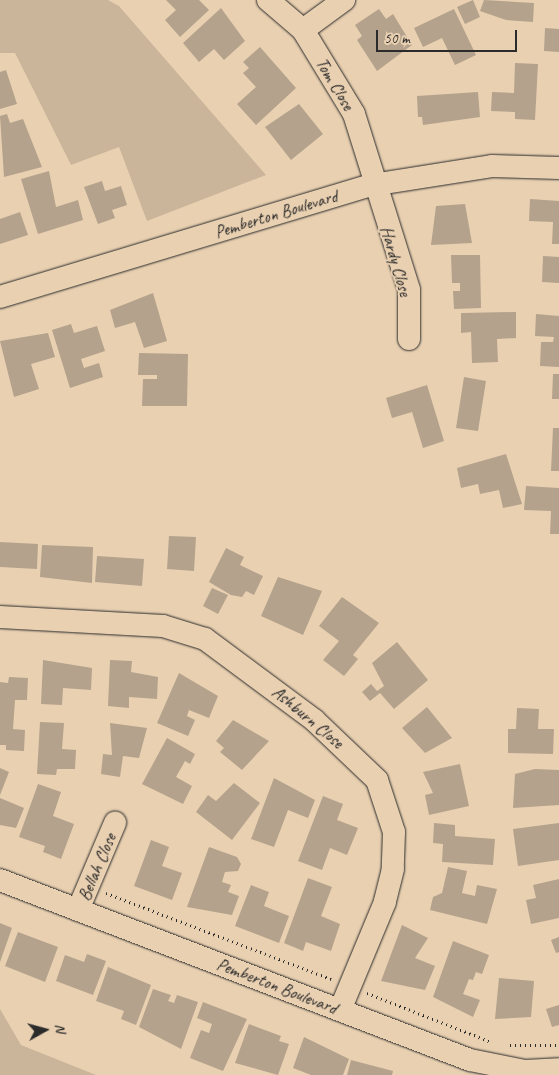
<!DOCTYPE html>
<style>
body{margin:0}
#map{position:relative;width:559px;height:1075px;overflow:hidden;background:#e9d0b1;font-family:Caveat,sans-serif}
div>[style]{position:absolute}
.green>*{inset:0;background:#cab59b}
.building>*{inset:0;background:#b4a28c}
.path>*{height:3px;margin-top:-1.5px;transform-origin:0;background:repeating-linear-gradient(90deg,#2b2b2b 0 1px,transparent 0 5px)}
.roads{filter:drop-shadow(0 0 1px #2b2b2b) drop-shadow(0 0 1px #2b2b2b)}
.street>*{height:22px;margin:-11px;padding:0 11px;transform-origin:11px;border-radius:11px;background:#e9d0b1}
span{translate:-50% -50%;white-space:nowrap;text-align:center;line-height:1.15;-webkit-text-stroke:4px #e9d0b1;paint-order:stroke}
.street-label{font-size:18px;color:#2b2b2b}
.north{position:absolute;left:20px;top:1005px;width:50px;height:50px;-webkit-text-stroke:4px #e9d0b1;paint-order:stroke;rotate:83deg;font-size:14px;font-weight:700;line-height:20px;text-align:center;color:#2b2b2b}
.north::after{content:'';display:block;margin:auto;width:18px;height:22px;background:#2b2b2b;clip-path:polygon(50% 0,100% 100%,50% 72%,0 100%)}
.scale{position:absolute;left:376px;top:30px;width:141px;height:22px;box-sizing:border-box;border:2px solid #2b2b2b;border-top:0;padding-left:6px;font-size:15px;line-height:18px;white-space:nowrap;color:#2b2b2b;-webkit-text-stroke:4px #e9d0b1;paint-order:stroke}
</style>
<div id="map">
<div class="green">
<i style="clip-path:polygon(0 0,108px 0,119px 6px,266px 175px,147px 221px,119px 147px,71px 165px,15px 53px,0 53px)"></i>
<i style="clip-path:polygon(0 1009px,21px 1045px,96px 1075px,0 1075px)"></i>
</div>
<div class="building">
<i style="clip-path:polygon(166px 0,199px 0,209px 10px,180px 37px,165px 20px,176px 10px)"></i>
<i style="clip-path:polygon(473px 0,480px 17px,465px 24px,457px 7px)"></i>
<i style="clip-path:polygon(484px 0,534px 3px,533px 22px,506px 20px,480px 11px)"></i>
<i style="clip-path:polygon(221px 8px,245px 41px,224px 60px,214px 49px,199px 62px,183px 43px)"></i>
<i style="clip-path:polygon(379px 9px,386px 19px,393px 14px,412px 45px,377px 71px,357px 40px,362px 36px,355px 25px)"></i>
<i style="clip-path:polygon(454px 9px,476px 55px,455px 65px,442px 38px,423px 47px,414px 28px)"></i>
<i style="clip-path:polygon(545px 28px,559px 29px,559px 52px,544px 51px)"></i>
<i style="clip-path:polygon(260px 47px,296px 88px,256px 125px,237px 104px,256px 87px,243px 73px,249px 68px,243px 62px)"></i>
<i style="clip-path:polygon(515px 63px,538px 64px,535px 120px,515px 119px,515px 112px,491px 111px,492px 92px,514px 93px)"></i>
<i style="clip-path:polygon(6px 70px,17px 104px,0 109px,0 72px)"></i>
<i style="clip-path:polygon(478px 92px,480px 117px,423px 125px,422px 117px,418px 117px,417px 96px)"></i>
<i style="clip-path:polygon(299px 104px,323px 134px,291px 160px,265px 127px)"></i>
<i style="clip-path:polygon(7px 114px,10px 123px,23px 119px,42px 167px,4px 177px,0 116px)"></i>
<i style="clip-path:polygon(49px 171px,56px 207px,78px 200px,83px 220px,38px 234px,21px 179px)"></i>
<i style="clip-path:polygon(102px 181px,105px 191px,121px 186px,127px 205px,112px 210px,115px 218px,98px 224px,84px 187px)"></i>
<i style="clip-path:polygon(530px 199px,559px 201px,559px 244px,552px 244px,553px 222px,529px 221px)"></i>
<i style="clip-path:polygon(465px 204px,472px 243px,431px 245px,436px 206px)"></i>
<i style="clip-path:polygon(20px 212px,28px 235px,0 244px,0 219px)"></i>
<i style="clip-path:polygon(451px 255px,480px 255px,481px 308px,454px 309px,453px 291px,460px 291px,460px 283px,452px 283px)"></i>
<i style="clip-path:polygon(543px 256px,559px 257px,559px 283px,542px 282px)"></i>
<i style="clip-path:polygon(153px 293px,167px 341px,144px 348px,135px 322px,115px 328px,110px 310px)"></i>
<i style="clip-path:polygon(516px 312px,516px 338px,497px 339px,498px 362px,472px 363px,471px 332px,461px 333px,461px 313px)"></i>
<i style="clip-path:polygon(536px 314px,559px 316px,559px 367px,540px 366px,541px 342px,553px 342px,554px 337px,535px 336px)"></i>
<i style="clip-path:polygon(71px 324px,74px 333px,97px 326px,105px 351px,81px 359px,84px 368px,99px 363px,103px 377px,70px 388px,52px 330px)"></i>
<i style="clip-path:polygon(48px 333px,55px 357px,31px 364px,39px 389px,14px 397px,0 341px)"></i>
<i style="clip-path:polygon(139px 353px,188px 354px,187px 406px,142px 406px,143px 379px,157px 379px,157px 375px,138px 375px)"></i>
<i style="clip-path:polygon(553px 374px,559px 374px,559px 399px,552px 399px)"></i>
<i style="clip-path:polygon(464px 377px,486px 381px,478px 431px,456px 428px)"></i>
<i style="clip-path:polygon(427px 385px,444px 441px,423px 448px,412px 412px,392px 418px,386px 398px)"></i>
<i style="clip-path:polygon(553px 428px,559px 428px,559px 471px,551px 471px)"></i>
<i style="clip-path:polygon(506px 454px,522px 504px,503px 508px,499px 490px,480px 494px,478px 484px,461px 488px,457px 468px)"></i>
<i style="clip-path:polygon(526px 486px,559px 488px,559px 534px,550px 534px,551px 511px,524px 510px)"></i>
<i style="clip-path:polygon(169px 536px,196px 537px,194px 571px,167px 569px)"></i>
<i style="clip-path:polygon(0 542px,38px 544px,37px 569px,0 567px)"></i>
<i style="clip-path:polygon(42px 545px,93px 547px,92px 583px,40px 577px)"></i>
<i style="clip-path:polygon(226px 548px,244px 557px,240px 565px,263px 576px,254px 595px,246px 591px,242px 597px,231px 595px,209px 582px)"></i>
<i style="clip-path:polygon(97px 556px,144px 559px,142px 586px,95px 582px)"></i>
<i style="clip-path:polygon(278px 577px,322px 591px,303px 635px,261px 616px)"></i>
<i style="clip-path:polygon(212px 588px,228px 595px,218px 614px,203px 606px)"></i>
<i style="clip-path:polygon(342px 597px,379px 623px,353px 655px,358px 659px,344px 676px,323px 660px,339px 641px,319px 626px)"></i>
<i style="clip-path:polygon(397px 642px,428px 680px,394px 709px,380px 693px,370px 701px,362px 692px,371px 684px,377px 691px,384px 686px,372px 663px)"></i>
<i style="clip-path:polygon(43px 660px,92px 668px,91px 690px,63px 688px,62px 705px,41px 704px)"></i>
<i style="clip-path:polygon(110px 660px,132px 661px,131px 672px,158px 677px,157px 699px,129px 697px,129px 708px,108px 706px)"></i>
<i style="clip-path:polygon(179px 673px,218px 696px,209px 718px,189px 710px,187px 716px,195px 720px,188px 736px,157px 723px)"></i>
<i style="clip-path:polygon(9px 677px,28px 678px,27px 700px,15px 700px,13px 729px,25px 730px,24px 751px,6px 750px,6px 745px,0 745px,0 682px,8px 683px)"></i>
<i style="clip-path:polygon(427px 707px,452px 738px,425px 753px,402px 728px)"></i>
<i style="clip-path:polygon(517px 708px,539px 709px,538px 729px,554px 729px,553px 754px,508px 753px,508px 729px,516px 729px)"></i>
<i style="clip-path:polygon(233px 720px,269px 741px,242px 770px,220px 752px,224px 748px,216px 741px)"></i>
<i style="clip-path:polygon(40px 722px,64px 723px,62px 749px,76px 750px,75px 769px,57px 769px,56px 775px,37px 774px)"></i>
<i style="clip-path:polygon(110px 723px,147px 728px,139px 758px,123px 756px,120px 777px,101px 774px,103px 754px,112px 755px)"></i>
<i style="clip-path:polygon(167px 738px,195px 754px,190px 764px,185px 761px,176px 777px,192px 786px,183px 804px,142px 784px)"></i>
<i style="clip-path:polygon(460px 764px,469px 806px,429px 815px,425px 795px,433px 793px,423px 772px)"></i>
<i style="clip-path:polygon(0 768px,9px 772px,0 795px)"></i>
<i style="clip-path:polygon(535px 769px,559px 770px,559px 805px,513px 808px,515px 774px)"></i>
<i style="clip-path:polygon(274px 778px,315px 800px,308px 818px,288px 810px,274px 847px,251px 839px)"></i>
<i style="clip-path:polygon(234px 783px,260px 803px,232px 840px,196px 812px,208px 795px,216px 801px)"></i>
<i style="clip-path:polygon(38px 784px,61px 792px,53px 816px,74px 824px,61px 859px,43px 852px,45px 846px,19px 837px)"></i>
<i style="clip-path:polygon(323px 796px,343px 804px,337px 820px,358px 828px,347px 855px,330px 848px,322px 870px,298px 861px)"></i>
<i style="clip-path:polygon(0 798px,24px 808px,16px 828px,0 825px)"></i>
<i style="clip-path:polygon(434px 823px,455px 825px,455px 836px,495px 839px,493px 865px,442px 862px,443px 844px,433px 843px)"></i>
<i style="clip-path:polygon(559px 823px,559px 860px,518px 866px,513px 829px)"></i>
<i style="clip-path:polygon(151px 840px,169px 847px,162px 866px,182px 873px,172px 900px,134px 886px)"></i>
<i style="clip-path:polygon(209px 847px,237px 857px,241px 864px,238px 871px,225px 872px,222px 882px,231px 885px,228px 892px,239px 896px,232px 915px,187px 907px)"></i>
<i style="clip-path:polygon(448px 867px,467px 871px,462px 893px,475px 896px,477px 885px,497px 889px,487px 924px,430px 910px,433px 897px,442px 893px)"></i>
<i style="clip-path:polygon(308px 878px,332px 887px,321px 916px,340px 924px,331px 951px,306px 942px,303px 951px,284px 943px)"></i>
<i style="clip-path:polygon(559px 879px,559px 918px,531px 924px,526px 900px,536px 898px,533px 885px)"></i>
<i style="clip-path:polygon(251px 885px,269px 892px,264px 906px,289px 916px,279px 943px,235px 926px)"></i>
<i style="clip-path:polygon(0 923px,12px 928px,0 962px)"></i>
<i style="clip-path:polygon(402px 925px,428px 938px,415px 958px,435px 966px,425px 990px,381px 981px)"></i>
<i style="clip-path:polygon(18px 932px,58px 947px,45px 982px,5px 966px)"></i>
<i style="clip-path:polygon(559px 937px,559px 952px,556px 953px,551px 940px)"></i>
<i style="clip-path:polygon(453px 941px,489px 955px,482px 974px,476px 972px,473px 980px,469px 979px,463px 994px,480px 1000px,473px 1017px,433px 997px)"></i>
<i style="clip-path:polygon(87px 954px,106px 961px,93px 995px,56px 981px,65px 955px,84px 962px)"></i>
<i style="clip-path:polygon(108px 967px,151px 985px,136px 1025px,121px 1019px,124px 1011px,96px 1001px)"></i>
<i style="clip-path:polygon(499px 978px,534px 981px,531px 1017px,495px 1019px)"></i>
<i style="clip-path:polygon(153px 989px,171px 995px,168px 1001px,174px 1003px,177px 995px,198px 1002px,181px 1049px,139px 1027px)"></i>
<i style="clip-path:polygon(203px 1002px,247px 1019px,223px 1071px,190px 1058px,201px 1030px,209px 1033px,212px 1024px,197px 1018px)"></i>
<i style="clip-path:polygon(559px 1005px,559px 1025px,552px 1027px,546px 1009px)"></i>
<i style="clip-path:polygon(249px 1024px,281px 1036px,279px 1041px,289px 1044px,278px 1075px,235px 1063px)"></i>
<i style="clip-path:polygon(304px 1037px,349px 1059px,343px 1075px,311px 1075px,293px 1068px)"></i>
<i style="clip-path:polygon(351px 1060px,393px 1071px,392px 1075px,347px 1075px)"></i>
</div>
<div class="path">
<i style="left:106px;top:893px;width:241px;rotate:20.9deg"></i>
<i style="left:367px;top:993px;width:131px;rotate:21.5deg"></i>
<i style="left:510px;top:1045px;width:49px"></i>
</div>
<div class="roads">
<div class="street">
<i style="left:268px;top:0;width:46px;rotate:40.6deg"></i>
<i style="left:303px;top:30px;width:98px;rotate:58.7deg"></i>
<i style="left:354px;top:114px;width:184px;rotate:72.6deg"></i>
<i style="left:409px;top:290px;width:49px;rotate:90deg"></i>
<i style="left:303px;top:30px;width:51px;rotate:-36.2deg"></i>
<i style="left:0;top:297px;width:388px;rotate:-16.8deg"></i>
<i style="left:372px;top:185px;width:121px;rotate:-9deg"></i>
<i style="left:492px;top:166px;width:67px;rotate:1.7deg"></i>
<i style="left:0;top:617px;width:163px;rotate:3.2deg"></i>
<i style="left:163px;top:626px;width:44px;rotate:17.2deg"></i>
<i style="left:205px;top:639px;width:136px;rotate:36.6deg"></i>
<i style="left:314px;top:720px;width:87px;rotate:43.6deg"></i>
<i style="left:377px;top:780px;width:55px;rotate:71.9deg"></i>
<i style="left:394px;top:832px;width:37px;rotate:92deg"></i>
<i style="left:393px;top:869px;width:34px;rotate:104deg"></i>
<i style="left:385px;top:902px;width:117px;rotate:112.6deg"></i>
<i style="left:0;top:880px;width:503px;rotate:20.96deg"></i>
<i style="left:470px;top:1060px;width:56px;rotate:11.3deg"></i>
<i style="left:525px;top:1071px;width:34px;rotate:-3deg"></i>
<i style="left:78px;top:910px;width:95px;rotate:-67deg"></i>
</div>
</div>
<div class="street-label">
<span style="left:335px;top:84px;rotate:59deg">Tom Close</span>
<span style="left:276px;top:214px;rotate:-17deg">Pemberton Boulevard</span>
<span style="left:396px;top:261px;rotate:74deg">Hardy Close</span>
<span style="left:308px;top:717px;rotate:40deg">Ashburn Close</span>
<span style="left:97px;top:867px;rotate:-67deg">Bellah Close</span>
<span style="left:277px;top:986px;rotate:21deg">Pemberton Boulevard</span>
</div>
<div class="north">N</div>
<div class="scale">50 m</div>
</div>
